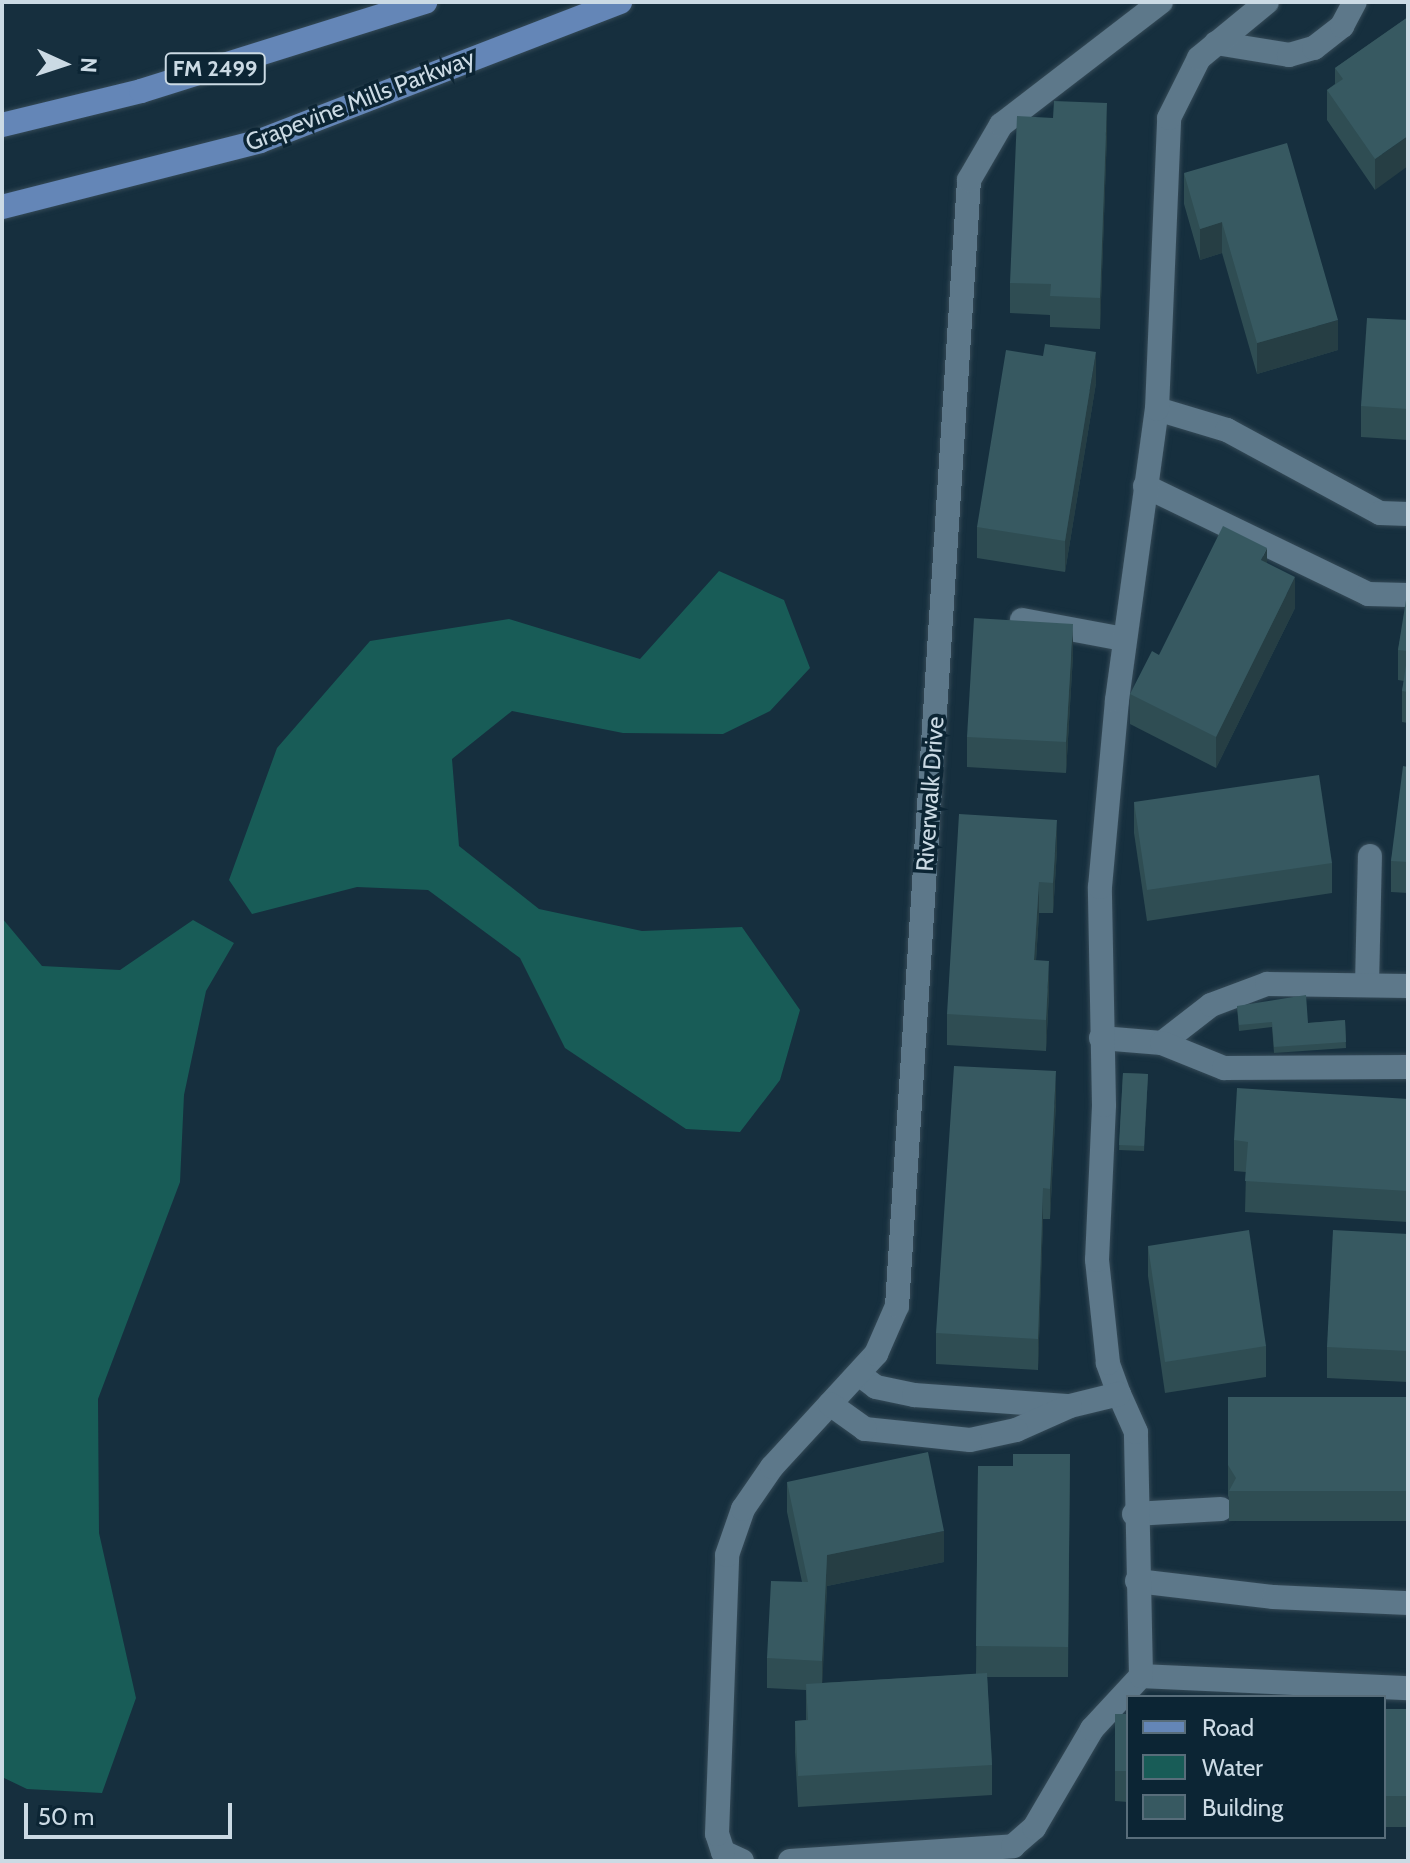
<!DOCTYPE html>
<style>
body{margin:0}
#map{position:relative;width:1410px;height:1863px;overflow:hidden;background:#162f3e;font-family:Cabin,sans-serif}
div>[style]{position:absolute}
.water>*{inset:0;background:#185c57}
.roads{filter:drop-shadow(0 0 2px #354a57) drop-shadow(0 0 2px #354a57)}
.minor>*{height:24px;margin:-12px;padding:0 12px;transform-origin:12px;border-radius:12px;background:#5d788a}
.major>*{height:24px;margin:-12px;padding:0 12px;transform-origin:12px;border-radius:12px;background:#6486b7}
.wall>*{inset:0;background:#2f4d53}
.shaded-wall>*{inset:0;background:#263e44}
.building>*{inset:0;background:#375961}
span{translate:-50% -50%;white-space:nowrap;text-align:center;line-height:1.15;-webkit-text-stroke:7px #0c2534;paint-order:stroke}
.shield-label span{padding:2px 6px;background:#0c2534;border:2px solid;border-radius:6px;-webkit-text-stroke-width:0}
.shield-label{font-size:22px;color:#cbdae4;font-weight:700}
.street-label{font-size:24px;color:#cbdae4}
.frame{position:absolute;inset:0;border:4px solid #cbdae4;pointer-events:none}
.legend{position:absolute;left:1126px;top:1695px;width:260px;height:144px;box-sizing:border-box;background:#0c2534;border:2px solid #586d7a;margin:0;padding:10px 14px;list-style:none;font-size:24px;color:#cbdae4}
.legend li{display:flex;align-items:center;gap:16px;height:40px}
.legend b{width:40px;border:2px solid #586d7a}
.north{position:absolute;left:24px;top:24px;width:80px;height:80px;-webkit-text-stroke:6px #0c2534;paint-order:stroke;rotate:93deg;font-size:22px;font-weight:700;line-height:32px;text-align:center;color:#cbdae4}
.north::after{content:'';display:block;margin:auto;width:28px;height:36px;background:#cbdae4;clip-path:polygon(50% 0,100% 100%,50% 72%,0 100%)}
.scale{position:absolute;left:24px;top:1803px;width:208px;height:36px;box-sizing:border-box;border:4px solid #cbdae4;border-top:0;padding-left:10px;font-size:24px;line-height:28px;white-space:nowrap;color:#cbdae4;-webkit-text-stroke:6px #0c2534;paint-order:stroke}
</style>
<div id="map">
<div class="water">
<i style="clip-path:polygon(719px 571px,784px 600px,810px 668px,770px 711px,723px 734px,623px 733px,512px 711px,452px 759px,459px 846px,539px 909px,642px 931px,742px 927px,800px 1010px,780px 1080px,740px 1132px,686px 1129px,565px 1048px,520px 958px,428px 890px,357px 887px,252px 914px,229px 880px,277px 748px,370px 641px,509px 619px,640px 659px)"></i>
<i style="clip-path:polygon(2px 918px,42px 966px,120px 970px,193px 920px,234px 943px,206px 991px,184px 1095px,180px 1182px,98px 1399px,99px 1533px,136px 1698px,102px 1793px,27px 1789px,2px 1777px)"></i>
</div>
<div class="roads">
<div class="minor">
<i style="left:1216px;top:43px;width:74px;rotate:9.3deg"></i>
<i style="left:1289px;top:55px;width:26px;rotate:-16deg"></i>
<i style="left:1314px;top:48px;width:36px;rotate:-38deg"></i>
<i style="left:1342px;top:26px;width:27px;rotate:-62deg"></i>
<i style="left:1157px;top:409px;width:73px;rotate:16.7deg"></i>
<i style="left:1227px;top:430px;width:174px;rotate:28.5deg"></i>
<i style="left:1380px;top:513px;width:28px;rotate:2deg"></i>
<i style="left:1145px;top:486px;width:248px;rotate:25.8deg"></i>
<i style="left:1368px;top:594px;width:40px;rotate:1.4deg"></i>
<i style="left:1022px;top:620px;width:104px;rotate:10.6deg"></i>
<i style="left:1367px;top:985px;width:129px;rotate:-88.7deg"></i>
<i style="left:1101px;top:1038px;width:61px;rotate:4.7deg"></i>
<i style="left:1162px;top:1043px;width:62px;rotate:-37.8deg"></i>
<i style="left:1211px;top:1005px;width:60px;rotate:-20.6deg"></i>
<i style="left:1267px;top:984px;width:141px;rotate:0.8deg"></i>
<i style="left:1162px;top:1043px;width:67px;rotate:22deg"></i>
<i style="left:1224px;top:1068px;width:184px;rotate:-0.3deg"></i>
<i style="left:860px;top:1375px;width:20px;rotate:37deg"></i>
<i style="left:876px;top:1387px;width:39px;rotate:12deg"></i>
<i style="left:914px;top:1395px;width:153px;rotate:4.1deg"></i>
<i style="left:1119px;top:1394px;width:33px;rotate:-110deg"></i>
<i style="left:1108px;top:1363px;width:104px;rotate:-96.1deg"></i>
<i style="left:1097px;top:1260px;width:155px;rotate:-87.4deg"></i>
<i style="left:1104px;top:1105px;width:218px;rotate:-91.1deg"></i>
<i style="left:1100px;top:887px;width:188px;rotate:-84.8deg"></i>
<i style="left:1117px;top:700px;width:294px;rotate:-82.2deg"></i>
<i style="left:1157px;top:409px;width:291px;rotate:-87.6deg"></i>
<i style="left:1169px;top:118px;width:67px;rotate:-63.4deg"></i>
<i style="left:1199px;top:58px;width:88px;rotate:-39.5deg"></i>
<i style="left:1134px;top:1514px;width:87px;rotate:-3.3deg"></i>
<i style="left:1137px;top:1581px;width:138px;rotate:6.7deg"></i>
<i style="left:1274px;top:1597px;width:134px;rotate:2.6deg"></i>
<i style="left:1141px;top:1676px;width:267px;rotate:2.6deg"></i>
<i style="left:742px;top:1861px;width:21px;rotate:-155deg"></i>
<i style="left:723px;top:1852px;width:19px;rotate:-108deg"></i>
<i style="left:717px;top:1834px;width:279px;rotate:-87.9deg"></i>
<i style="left:727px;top:1555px;width:49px;rotate:-70.8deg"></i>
<i style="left:743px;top:1509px;width:51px;rotate:-55.4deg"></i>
<i style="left:772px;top:1467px;width:154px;rotate:-47.4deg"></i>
<i style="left:876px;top:1354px;width:52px;rotate:-66.4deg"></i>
<i style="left:897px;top:1306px;width:1128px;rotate:-86.34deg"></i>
<i style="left:969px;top:180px;width:64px;rotate:-59.8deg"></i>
<i style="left:1001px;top:125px;width:202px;rotate:-37.6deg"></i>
<i style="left:790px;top:1861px;width:224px;rotate:-3.8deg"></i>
<i style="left:1013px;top:1846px;width:28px;rotate:-41deg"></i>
<i style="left:1034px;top:1828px;width:115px;rotate:-59.6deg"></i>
<i style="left:1092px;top:1729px;width:72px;rotate:-47.2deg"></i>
<i style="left:1141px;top:1676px;width:244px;rotate:-91.2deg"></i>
<i style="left:1136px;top:1432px;width:42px;rotate:-114.1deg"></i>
<i style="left:1119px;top:1394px;width:50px;rotate:166.2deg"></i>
<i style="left:1070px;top:1406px;width:59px;rotate:156deg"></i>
<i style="left:1016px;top:1430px;width:47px;rotate:167.7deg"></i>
<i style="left:970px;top:1440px;width:106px;rotate:-174deg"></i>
<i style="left:865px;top:1429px;width:43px;rotate:-144.5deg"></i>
</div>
<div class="major">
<i style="left:2px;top:125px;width:143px;rotate:-13.7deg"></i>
<i style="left:141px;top:91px;width:298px;rotate:-17.4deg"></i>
<i style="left:2px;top:207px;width:266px;rotate:-14.3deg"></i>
<i style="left:260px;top:141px;width:386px;rotate:-21.1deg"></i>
</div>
</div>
<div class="wall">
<i style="clip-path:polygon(1408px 17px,1375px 190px,1327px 120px,1327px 90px,1335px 84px,1335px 68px)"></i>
<i style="clip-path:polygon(1107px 133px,1100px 329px,1050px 327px,1050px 315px,1010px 313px,1010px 283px)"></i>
<i style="clip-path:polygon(1184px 173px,1338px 350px,1257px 374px,1222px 253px,1200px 260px,1184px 204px)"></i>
<i style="clip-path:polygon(1408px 320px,1408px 440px,1361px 437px,1361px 406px)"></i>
<i style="clip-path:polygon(1096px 383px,1065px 572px,977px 558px,977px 527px)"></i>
<i style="clip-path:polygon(1267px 563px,1295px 608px,1216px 768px,1130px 724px,1130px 694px,1159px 655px)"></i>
<i style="clip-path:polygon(1408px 600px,1408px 723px,1402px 722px,1402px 691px,1404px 681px,1398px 680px,1398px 650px)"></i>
<i style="clip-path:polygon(1073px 655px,1066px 773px,967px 767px,967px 737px)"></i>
<i style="clip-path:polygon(1408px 767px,1408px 893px,1391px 892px,1391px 861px)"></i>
<i style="clip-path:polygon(1134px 802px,1332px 863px,1332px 893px,1147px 921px,1134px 833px)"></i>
<i style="clip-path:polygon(1057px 850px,1053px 913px,1039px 913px,1036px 961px,1049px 992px,1046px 1051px,947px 1045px,947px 1014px)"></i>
<i style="clip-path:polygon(1237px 1006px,1308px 1023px,1345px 1020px,1346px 1048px,1274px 1053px,1272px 1027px,1239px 1031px)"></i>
<i style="clip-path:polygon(1123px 1073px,1148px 1074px,1144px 1151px,1119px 1150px)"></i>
<i style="clip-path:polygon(1408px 1099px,1408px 1222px,1245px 1212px,1246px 1172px,1234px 1171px,1234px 1140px)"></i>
<i style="clip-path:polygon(1056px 1102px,1050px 1219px,1043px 1219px,1038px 1370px,936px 1364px,936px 1333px)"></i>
<i style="clip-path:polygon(1408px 1234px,1408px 1382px,1327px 1378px,1327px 1347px)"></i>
<i style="clip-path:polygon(1148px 1246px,1266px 1346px,1266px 1377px,1165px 1393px,1148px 1276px)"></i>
<i style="clip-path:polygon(1228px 1397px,1408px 1397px,1408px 1521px,1229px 1521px,1229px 1498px,1228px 1496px)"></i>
<i style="clip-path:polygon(1070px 1454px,1068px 1677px,987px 1677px,992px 1765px,992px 1795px,798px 1807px,795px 1752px,795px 1721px,806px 1720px,806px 1690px,767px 1688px,767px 1658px,802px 1582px,787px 1512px,787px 1482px,944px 1562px,827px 1586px,822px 1683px,976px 1674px,978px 1466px,1013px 1466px)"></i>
<i style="clip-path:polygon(1408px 1702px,1408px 1827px,1384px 1827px,1384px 1709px,1406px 1709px)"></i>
<i style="clip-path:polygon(1115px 1714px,1128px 1714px,1128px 1802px,1115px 1801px)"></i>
</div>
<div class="shaded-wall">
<i style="clip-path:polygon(1107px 103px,1107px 133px,1100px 329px,1100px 298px)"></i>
<i style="clip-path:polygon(1408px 136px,1408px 166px,1375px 190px,1375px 159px)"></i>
<i style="clip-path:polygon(1222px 222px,1222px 253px,1200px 260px,1200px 229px)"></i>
<i style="clip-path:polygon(1338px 320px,1338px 350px,1257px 374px,1257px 343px)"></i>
<i style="clip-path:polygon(1096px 352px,1096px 383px,1065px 572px,1065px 541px)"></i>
<i style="clip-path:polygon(1267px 548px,1267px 578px,1261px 560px)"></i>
<i style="clip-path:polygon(1295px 577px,1295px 608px,1216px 768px,1216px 737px)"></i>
<i style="clip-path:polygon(1073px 624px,1073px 655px,1066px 773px,1066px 742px)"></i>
<i style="clip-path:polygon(1057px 820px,1057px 850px,1053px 913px,1053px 883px)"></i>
<i style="clip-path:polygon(1039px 882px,1039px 913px,1034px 991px,1034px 960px)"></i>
<i style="clip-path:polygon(1049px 961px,1049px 992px,1046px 1051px,1046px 1020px)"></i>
<i style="clip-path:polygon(1056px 1071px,1056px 1102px,1050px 1219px,1050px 1189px)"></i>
<i style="clip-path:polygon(1043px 1188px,1043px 1219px,1038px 1370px,1038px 1339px)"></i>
<i style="clip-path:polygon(944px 1531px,944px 1562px,827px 1586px,822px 1691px,822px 1661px,827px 1555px)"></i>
</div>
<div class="building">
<i style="clip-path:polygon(1408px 17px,1408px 136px,1375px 159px,1327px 90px,1343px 79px,1335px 68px)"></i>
<i style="clip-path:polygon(1054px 101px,1107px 103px,1100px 298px,1050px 296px,1051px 284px,1010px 283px,1017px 116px,1053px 118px)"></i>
<i style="clip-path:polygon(1287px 143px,1338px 320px,1257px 343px,1222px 222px,1200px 229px,1184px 173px)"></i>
<i style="clip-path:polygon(1367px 318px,1408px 320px,1408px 409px,1361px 406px)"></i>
<i style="clip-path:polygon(1045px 344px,1096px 352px,1065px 541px,977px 527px,1006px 350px,1043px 356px)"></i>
<i style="clip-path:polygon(1223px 526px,1267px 548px,1261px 560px,1295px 577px,1216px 737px,1130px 694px,1152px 651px,1159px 655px)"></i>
<i style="clip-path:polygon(1406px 600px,1408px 600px,1408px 651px,1398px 650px)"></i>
<i style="clip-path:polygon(974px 618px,1073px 624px,1066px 742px,967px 737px)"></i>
<i style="clip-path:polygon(1408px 652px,1408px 692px,1402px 691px)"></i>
<i style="clip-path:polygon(1403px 766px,1408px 767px,1408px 862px,1391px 861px)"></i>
<i style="clip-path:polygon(1319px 775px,1332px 863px,1147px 890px,1134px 802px)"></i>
<i style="clip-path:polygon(959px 814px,1057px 820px,1053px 883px,1039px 882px,1034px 960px,1049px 961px,1046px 1020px,947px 1014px)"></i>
<i style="clip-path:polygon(1306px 995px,1308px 1023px,1345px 1020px,1346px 1042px,1274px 1047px,1272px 1022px,1239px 1025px,1237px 1006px)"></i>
<i style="clip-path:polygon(954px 1066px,1056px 1071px,1050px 1189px,1043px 1188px,1038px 1339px,936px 1333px)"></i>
<i style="clip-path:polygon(1123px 1073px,1148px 1074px,1144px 1146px,1119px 1145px)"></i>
<i style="clip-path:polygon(1237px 1088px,1408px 1099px,1408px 1191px,1245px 1181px,1248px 1142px,1234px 1140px)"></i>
<i style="clip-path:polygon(1249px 1230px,1266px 1346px,1165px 1362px,1148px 1246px)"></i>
<i style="clip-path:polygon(1333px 1230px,1408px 1234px,1408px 1351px,1327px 1347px)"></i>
<i style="clip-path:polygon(1228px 1397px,1408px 1397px,1408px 1491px,1229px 1491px,1236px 1478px,1228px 1465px)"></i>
<i style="clip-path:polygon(928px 1452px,944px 1531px,827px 1555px,822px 1661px,767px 1658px,771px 1581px,808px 1582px,787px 1482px)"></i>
<i style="clip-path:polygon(1013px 1454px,1070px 1454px,1068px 1647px,976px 1646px,978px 1466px,1013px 1466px)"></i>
<i style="clip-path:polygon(987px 1673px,992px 1765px,798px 1776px,795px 1721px,808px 1720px,806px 1684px)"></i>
<i style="clip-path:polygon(1406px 1702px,1408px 1702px,1408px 1796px,1384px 1796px,1384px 1709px,1406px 1709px)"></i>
<i style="clip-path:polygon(1115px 1714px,1128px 1714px,1128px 1771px,1115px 1771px)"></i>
</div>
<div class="shield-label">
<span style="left:215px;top:69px">FM 2499</span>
</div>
<div class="street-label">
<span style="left:360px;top:100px;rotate:-21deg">Grapevine Mills Parkway</span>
<span style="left:930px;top:794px;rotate:-86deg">Riverwalk Drive</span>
</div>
<div class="frame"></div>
<ul class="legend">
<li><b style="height:10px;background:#6486b7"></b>Road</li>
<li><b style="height:22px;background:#185c57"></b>Water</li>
<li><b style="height:22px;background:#375961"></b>Building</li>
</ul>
<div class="north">N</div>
<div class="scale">50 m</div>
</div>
